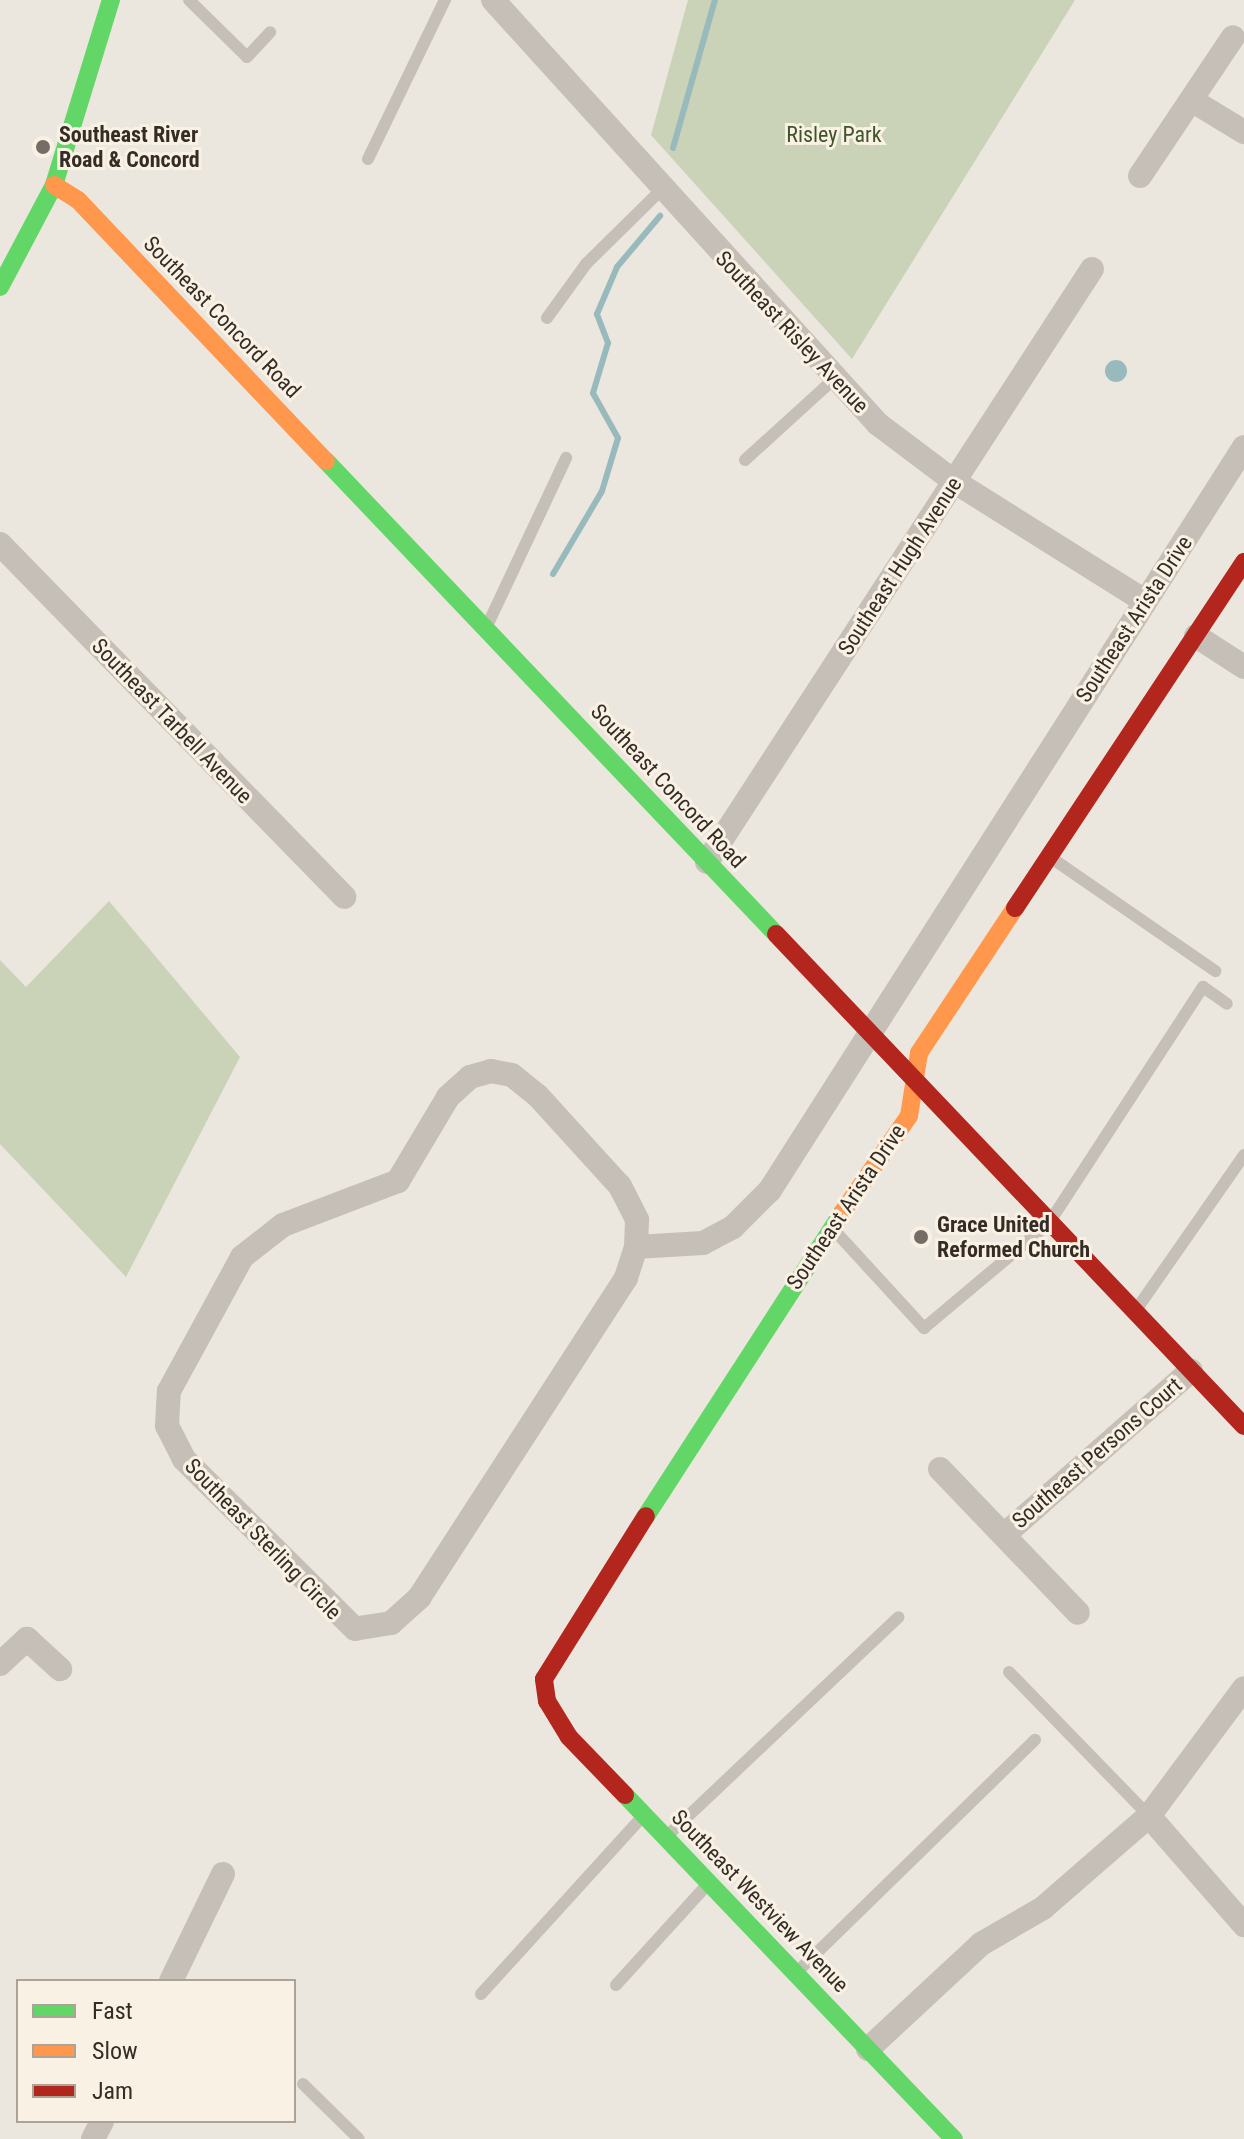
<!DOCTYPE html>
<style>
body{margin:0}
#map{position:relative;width:1244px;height:2139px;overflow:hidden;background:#ece7de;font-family:"Roboto Condensed",sans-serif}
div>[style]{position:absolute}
.green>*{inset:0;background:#cad2b8}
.water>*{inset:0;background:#99babd}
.round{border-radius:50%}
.stream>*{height:6px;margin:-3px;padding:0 3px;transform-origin:3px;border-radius:3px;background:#99babd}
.lane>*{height:12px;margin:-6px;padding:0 6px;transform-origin:6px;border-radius:6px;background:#c5bfb7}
.street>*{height:24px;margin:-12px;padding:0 12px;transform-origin:12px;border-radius:12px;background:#c5bfb7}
.fast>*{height:18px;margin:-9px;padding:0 9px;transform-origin:9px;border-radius:9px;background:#63d668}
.slow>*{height:18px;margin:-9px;padding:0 9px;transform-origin:9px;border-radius:9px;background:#ff974d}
.jam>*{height:18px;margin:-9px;padding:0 9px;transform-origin:9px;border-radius:9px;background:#b3261e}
.dots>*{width:22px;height:22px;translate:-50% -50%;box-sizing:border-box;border:4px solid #f9f2e4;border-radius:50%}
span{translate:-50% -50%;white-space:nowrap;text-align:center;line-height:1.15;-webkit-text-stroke:6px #f9f2e4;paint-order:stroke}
.poi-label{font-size:22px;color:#352c26;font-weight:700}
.left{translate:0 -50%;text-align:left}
.park-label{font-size:22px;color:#3f5429}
.street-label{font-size:22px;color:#352c26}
.legend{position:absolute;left:16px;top:1979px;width:280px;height:144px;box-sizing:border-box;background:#f9f2e4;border:2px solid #aba398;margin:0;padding:10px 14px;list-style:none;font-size:24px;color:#352c26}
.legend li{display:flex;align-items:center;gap:16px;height:40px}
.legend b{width:40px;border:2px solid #aba398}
</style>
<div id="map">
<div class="green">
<i style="clip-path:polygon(688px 0,1075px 0,852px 359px,651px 135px)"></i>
<i style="clip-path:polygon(109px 901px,240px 1057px,126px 1277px,0 1144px,0 960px,26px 987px)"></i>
</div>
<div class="water">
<i class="round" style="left:1105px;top:360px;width:22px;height:22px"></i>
</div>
<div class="stream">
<i style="left:673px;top:148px;width:154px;rotate:-74.2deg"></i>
<i style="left:553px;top:574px;width:96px;rotate:-59.4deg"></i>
<i style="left:602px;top:491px;width:55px;rotate:-73.2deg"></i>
<i style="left:618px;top:438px;width:51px;rotate:-119.1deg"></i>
<i style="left:593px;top:393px;width:52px;rotate:-73.3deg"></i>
<i style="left:608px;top:343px;width:31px;rotate:-111deg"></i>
<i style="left:597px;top:314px;width:51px;rotate:-66.9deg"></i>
<i style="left:617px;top:267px;width:67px;rotate:-49.9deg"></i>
</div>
<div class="lane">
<i style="left:189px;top:0;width:81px;rotate:44.5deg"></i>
<i style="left:247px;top:57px;width:34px;rotate:-47deg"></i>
<i style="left:368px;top:159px;width:177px;rotate:-64.2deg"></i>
<i style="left:547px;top:318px;width:67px;rotate:-54.2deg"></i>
<i style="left:586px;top:264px;width:104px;rotate:-44.6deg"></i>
<i style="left:745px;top:460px;width:119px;rotate:-42.3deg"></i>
<i style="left:487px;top:626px;width:186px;rotate:-64.8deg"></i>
<i style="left:1050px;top:857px;width:201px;rotate:34.6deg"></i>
<i style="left:835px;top:1231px;width:132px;rotate:47.5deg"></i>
<i style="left:924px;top:1328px;width:163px;rotate:-40deg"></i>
<i style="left:1049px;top:1223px;width:282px;rotate:-56.9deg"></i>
<i style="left:1203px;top:987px;width:29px;rotate:35deg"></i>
<i style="left:1136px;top:1310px;width:189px;rotate:-55.1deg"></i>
<i style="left:1009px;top:1672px;width:201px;rotate:45.8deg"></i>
<i style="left:666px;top:1837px;width:320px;rotate:-43.4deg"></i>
<i style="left:796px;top:1973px;width:334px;rotate:-44.3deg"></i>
<i style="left:616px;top:1985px;width:135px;rotate:-47.7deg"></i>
<i style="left:481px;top:1994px;width:239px;rotate:-47.7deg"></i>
<i style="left:303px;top:2084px;width:78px;rotate:44.5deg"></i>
</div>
<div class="street">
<i style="left:493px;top:0;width:573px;rotate:47.76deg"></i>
<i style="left:878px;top:424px;width:96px;rotate:37deg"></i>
<i style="left:955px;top:482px;width:224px;rotate:32.1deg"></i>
<i style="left:1193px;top:101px;width:60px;rotate:31.3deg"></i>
<i style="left:1140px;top:176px;width:167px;rotate:-56.2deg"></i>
<i style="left:0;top:544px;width:493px;rotate:45.7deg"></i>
<i style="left:1196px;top:636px;width:57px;rotate:32.9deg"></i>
<i style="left:707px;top:862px;width:707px;rotate:-57.01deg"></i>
<i style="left:491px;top:1071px;width:21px;rotate:11deg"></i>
<i style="left:512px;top:1075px;width:33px;rotate:39deg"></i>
<i style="left:538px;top:1096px;width:122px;rotate:47.7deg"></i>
<i style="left:620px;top:1186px;width:38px;rotate:63deg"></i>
<i style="left:637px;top:1220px;width:27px;rotate:92deg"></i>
<i style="left:636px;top:1247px;width:33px;rotate:108deg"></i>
<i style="left:626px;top:1278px;width:380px;rotate:122.9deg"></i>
<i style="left:420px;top:1597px;width:39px;rotate:138deg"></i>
<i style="left:391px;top:1623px;width:36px;rotate:171deg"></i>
<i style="left:355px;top:1629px;width:241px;rotate:-135.2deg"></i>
<i style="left:184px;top:1459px;width:37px;rotate:-117deg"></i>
<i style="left:167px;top:1426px;width:35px;rotate:-87deg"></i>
<i style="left:169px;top:1391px;width:153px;rotate:-61.4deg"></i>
<i style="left:242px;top:1257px;width:52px;rotate:-38deg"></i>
<i style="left:283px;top:1225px;width:123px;rotate:-20.9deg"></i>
<i style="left:398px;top:1181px;width:98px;rotate:-59.2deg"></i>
<i style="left:448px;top:1097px;width:30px;rotate:-42deg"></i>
<i style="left:470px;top:1077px;width:22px;rotate:-16deg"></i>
<i style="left:636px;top:1247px;width:67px;rotate:-3.4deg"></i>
<i style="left:703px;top:1243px;width:34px;rotate:-28deg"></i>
<i style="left:733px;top:1227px;width:52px;rotate:-45deg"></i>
<i style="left:770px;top:1190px;width:881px;rotate:-57.46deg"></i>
<i style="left:940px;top:1469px;width:199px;rotate:46.2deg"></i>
<i style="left:1004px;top:1535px;width:249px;rotate:-41.3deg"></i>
<i style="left:0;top:1664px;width:37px;rotate:-43deg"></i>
<i style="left:27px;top:1639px;width:45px;rotate:42.3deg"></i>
<i style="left:1149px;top:1816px;width:145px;rotate:48.9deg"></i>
<i style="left:171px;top:1981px;width:119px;rotate:-64.1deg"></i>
<i style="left:868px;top:2049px;width:154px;rotate:-42.9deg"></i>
<i style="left:981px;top:1944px;width:72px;rotate:-30.1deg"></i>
<i style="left:1043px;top:1908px;width:140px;rotate:-41deg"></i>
<i style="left:1149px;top:1816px;width:159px;rotate:-53.4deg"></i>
<i style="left:93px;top:2139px;width:20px;rotate:-63deg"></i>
</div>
<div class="fast">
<i style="left:0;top:287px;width:115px;rotate:-62.1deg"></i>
<i style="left:54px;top:185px;width:194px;rotate:-72.9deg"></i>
<i style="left:326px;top:461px;width:653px;rotate:46.43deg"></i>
<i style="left:646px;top:1516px;width:361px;rotate:-57.1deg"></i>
<i style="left:625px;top:1795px;width:476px;rotate:46.3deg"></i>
</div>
<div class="slow">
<i style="left:54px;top:185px;width:28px;rotate:32deg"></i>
<i style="left:78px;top:200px;width:360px;rotate:46.5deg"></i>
<i style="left:842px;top:1213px;width:118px;rotate:-55.4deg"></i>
<i style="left:909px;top:1116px;width:64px;rotate:-81deg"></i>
<i style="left:919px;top:1053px;width:174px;rotate:-56.5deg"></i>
</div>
<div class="jam">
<i style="left:1015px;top:908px;width:415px;rotate:-56.5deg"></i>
<i style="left:776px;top:934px;width:679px;rotate:46.43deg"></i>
<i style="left:625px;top:1795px;width:81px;rotate:-134deg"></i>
<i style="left:569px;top:1737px;width:42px;rotate:-121.4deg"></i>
<i style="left:547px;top:1701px;width:22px;rotate:-98deg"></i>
<i style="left:544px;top:1679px;width:192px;rotate:-58deg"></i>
</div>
<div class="dots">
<i style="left:43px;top:147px;background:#756d66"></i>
<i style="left:921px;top:1237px;background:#756d66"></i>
</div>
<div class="poi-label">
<span class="left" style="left:59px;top:147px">Southeast River<br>Road &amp; Concord</span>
<span class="left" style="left:937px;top:1237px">Grace United<br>Reformed Church</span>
</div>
<div class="park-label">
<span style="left:834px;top:135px">Risley Park</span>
</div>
<div class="street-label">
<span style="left:222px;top:317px;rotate:46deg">Southeast Concord Road</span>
<span style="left:792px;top:332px;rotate:47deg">Southeast Risley Avenue</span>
<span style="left:900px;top:566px;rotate:-57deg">Southeast Hugh Avenue</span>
<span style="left:1134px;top:619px;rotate:-57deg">Southeast Arista Drive</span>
<span style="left:172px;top:721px;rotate:46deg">Southeast Tarbell Avenue</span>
<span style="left:668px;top:786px;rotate:47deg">Southeast Concord Road</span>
<span style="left:846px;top:1207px;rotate:-56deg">Southeast Arista Drive</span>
<span style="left:1097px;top:1453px;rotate:-41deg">Southeast Persons Court</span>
<span style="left:263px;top:1539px;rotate:46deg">Southeast Sterling Circle</span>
<span style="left:760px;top:1901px;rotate:46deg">Southeast Westview Avenue</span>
</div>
<ul class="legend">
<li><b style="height:10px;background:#63d668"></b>Fast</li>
<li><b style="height:10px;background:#ff974d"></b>Slow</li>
<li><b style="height:10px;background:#b3261e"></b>Jam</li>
</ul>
</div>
